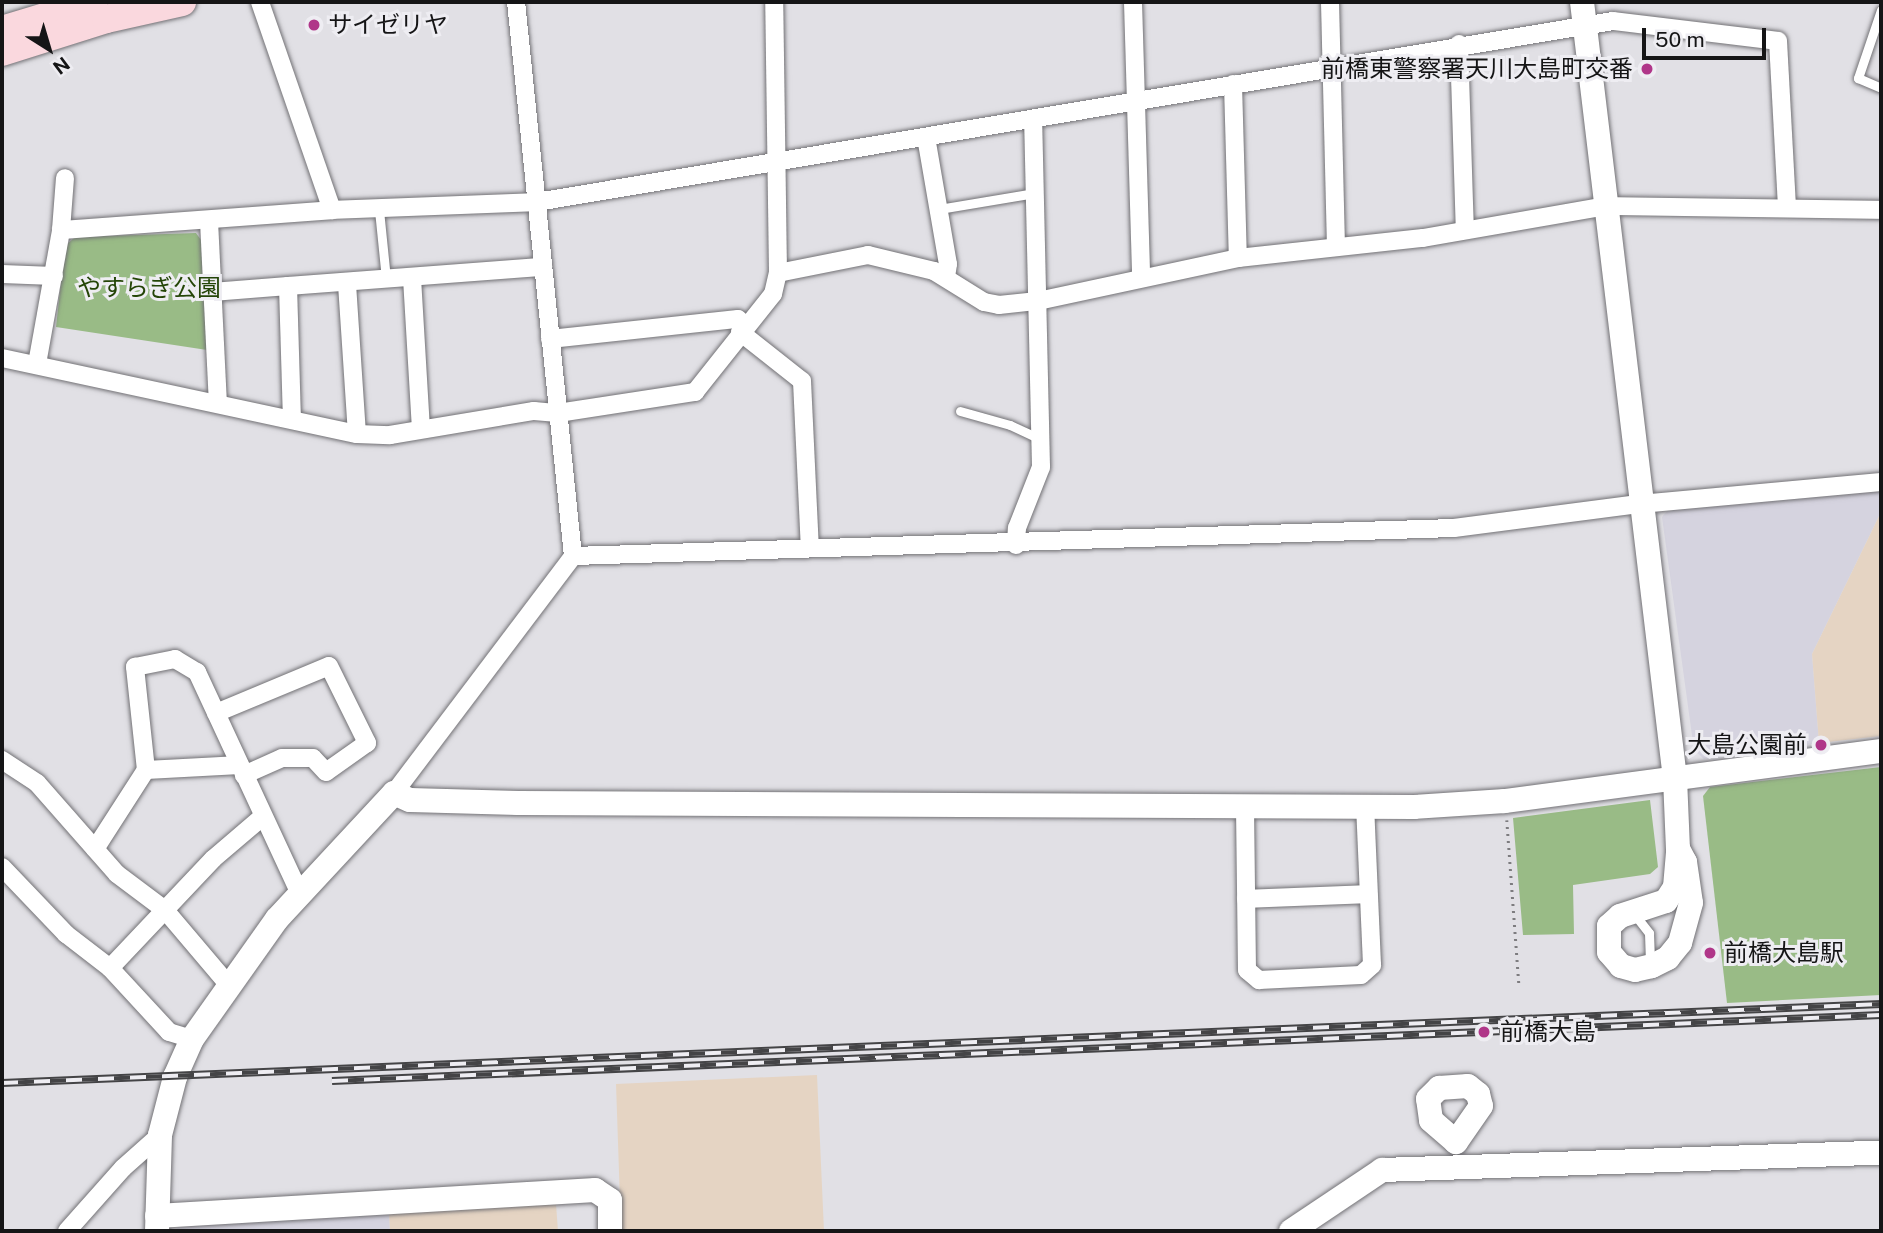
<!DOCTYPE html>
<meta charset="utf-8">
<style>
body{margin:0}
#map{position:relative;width:1883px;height:1233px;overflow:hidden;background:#e1e0e5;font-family:"Public Sans","Noto Sans JP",sans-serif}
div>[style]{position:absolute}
.built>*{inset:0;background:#d5d3df}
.industrial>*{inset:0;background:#e5d4c3}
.green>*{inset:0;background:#99bb86}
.path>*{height:2.5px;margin-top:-1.25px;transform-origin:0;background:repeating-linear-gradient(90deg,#7d7c7f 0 2px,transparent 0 7px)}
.roads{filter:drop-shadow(0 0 2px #727175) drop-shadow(0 0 2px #727175)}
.lane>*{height:9px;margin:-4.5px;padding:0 4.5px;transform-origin:4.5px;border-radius:4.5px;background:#fff}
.street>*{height:18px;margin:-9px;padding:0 9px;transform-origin:9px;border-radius:9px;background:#fff}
.secondary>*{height:24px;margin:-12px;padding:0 12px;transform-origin:12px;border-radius:12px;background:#fff}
.primary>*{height:28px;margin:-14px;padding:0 14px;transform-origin:14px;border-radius:14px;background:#fad8de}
.rail>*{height:8px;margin-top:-4px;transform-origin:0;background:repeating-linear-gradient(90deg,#eeedf2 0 16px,#444446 0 32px);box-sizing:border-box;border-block:2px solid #444446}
.dots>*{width:19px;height:19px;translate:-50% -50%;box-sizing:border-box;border:4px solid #eeedf2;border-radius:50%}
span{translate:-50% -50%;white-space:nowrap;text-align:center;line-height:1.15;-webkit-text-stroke:6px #eeedf2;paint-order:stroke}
.poi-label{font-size:24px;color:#151516}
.left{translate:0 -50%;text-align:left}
.right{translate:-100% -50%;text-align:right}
.park-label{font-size:24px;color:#244507}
.frame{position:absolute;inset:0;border:4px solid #151516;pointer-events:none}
.north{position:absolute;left:14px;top:14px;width:70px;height:70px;-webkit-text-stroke:5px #eeedf2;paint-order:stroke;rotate:143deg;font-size:19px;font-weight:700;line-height:28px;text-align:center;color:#151516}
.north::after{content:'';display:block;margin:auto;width:24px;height:32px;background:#151516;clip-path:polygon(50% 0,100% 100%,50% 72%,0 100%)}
.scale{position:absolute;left:1642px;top:28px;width:124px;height:32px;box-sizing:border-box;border:4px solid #151516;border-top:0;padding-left:9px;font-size:21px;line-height:24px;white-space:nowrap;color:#151516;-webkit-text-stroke:5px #eeedf2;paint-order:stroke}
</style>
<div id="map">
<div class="built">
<i style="clip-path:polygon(1881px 490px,1881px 512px,1812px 654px,1819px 743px,1704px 759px,1694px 750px,1662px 517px,1668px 510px)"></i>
<i style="clip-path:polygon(389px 1213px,390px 1231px,174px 1231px,181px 1225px)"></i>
</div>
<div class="industrial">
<i style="clip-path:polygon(1881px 512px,1881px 736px,1819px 743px,1812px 654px)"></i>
<i style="clip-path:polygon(817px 1075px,824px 1231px,621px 1231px,616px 1084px)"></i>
<i style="clip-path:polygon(556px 1204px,558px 1231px,390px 1231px,389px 1213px)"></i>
</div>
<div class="green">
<i style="clip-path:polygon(196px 233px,201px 240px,207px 350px,56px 327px,65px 246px,75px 237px)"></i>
<i style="clip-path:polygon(1881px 767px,1881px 995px,1727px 1003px,1703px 796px,1710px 787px)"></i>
<i style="clip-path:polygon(1650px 800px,1658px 867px,1650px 874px,1573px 885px,1574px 934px,1523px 935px,1513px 818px)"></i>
</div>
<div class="path">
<i style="left:1507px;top:820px;width:164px;rotate:85.8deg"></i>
</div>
<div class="roads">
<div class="lane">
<i style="left:1881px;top:10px;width:72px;rotate:108.7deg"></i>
<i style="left:1858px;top:78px;width:25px;rotate:23deg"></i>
<i style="left:939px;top:209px;width:97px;rotate:-9.5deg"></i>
<i style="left:379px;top:210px;width:69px;rotate:84.2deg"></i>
<i style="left:960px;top:411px;width:52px;rotate:15.6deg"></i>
<i style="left:1010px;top:425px;width:33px;rotate:25deg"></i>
<i style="left:1635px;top:915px;width:23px;rotate:52deg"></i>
<i style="left:1649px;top:933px;width:27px;rotate:88deg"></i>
</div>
<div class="street">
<i style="left:1133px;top:2px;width:276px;rotate:88.3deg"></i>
<i style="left:1330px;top:2px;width:245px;rotate:88.6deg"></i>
<i style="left:1459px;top:44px;width:186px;rotate:88.2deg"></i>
<i style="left:1233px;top:84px;width:174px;rotate:88.4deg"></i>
<i style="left:926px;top:137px;width:129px;rotate:80.2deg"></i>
<i style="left:948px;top:264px;width:12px;rotate:99deg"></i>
<i style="left:332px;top:210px;width:205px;rotate:-2.2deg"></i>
<i style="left:537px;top:202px;width:1091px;rotate:-9.55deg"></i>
<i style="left:1613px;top:21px;width:166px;rotate:6.9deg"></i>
<i style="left:1778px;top:41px;width:166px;rotate:86.9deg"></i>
<i style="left:209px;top:221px;width:182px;rotate:87.2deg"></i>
<i style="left:61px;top:230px;width:52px;rotate:-85.6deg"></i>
<i style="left:778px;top:273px;width:92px;rotate:-11.3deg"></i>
<i style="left:868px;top:255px;width:68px;rotate:13.6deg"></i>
<i style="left:934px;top:271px;width:59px;rotate:31.8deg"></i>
<i style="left:984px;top:302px;width:15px;rotate:11deg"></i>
<i style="left:999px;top:305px;width:39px;rotate:-6deg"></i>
<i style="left:1038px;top:301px;width:205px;rotate:-12.1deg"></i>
<i style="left:1238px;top:258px;width:186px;rotate:-6.2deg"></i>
<i style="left:1423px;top:238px;width:187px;rotate:-9.9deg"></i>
<i style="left:1607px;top:206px;width:274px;rotate:0.8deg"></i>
<i style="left:2px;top:274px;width:52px;rotate:2.2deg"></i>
<i style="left:412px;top:278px;width:150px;rotate:86.6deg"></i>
<i style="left:347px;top:284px;width:150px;rotate:86.2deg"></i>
<i style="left:288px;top:286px;width:256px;rotate:-4.3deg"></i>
<i style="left:212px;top:292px;width:76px;rotate:-4.5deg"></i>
<i style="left:288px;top:286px;width:133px;rotate:88.3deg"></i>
<i style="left:740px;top:332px;width:79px;rotate:38.3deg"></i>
<i style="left:802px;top:381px;width:167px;rotate:87.3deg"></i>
<i style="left:550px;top:339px;width:189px;rotate:-6.1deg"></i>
<i style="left:738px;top:319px;width:9px;rotate:41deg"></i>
<i style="left:2px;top:358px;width:363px;rotate:12.1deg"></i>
<i style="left:357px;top:434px;width:33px;rotate:2deg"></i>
<i style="left:390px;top:435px;width:146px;rotate:-9.5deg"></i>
<i style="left:534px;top:411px;width:24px;rotate:5deg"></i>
<i style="left:558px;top:413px;width:139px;rotate:-8.7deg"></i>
<i style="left:695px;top:392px;width:125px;rotate:-51.5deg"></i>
<i style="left:773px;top:294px;width:22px;rotate:-77deg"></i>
<i style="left:778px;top:273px;width:271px;rotate:-90.8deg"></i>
<i style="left:37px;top:364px;width:136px;rotate:-79.8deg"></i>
<i style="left:61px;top:230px;width:272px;rotate:-4.2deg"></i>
<i style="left:332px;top:210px;width:220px;rotate:-109.1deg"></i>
<i style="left:1016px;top:545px;width:17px;rotate:-87deg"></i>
<i style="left:1017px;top:528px;width:66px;rotate:-68.5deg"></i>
<i style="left:1041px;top:467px;width:348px;rotate:-91.3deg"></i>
<i style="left:573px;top:556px;width:881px;rotate:-1.82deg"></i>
<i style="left:1454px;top:528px;width:188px;rotate:-7.4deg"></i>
<i style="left:1640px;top:504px;width:242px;rotate:-5.2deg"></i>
<i style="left:216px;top:713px;width:122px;rotate:-22.6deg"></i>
<i style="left:329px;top:666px;width:86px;rotate:63.7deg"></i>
<i style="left:367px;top:743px;width:50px;rotate:144.7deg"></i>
<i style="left:326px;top:772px;width:19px;rotate:-133deg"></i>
<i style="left:313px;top:758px;width:31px;rotate:180deg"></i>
<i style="left:282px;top:758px;width:42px;rotate:155.9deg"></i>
<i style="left:2px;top:760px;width:42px;rotate:33.3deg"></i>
<i style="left:37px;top:783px;width:121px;rotate:48.7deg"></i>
<i style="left:117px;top:874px;width:60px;rotate:36.9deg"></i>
<i style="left:165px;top:910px;width:96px;rotate:49.7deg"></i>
<i style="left:146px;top:770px;width:94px;rotate:-3deg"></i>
<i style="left:394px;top:793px;width:297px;rotate:-52.9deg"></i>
<i style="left:573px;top:556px;width:557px;rotate:-95.87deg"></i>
<i style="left:1245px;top:807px;width:163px;rotate:89.3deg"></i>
<i style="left:1247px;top:970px;width:16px;rotate:40deg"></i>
<i style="left:1259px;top:980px;width:102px;rotate:-2.8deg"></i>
<i style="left:1361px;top:975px;width:15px;rotate:-42deg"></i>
<i style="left:1372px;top:965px;width:158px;rotate:-92.5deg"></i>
<i style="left:95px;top:849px;width:94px;rotate:-57.2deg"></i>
<i style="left:146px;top:770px;width:104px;rotate:-96.1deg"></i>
<i style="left:135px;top:667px;width:41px;rotate:-11.3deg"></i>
<i style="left:175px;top:659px;width:26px;rotate:31deg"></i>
<i style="left:197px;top:672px;width:245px;rotate:65.1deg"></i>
<i style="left:2px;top:867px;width:93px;rotate:46.3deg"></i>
<i style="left:66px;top:934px;width:56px;rotate:37.7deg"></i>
<i style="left:110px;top:968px;width:87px;rotate:47.3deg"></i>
<i style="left:169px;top:1032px;width:24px;rotate:17deg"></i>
<i style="left:1246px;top:899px;width:122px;rotate:-2.3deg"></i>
<i style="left:110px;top:968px;width:150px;rotate:-46.6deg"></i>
<i style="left:213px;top:859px;width:63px;rotate:-40.5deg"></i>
<i style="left:67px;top:1231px;width:84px;rotate:-48.4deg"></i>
<i style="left:123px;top:1168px;width:50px;rotate:-41.7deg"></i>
</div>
<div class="secondary">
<i style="left:1582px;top:2px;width:782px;rotate:83.17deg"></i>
<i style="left:1675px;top:778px;width:71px;rotate:87.6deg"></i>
<i style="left:1678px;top:849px;width:15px;rotate:62deg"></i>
<i style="left:1685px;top:862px;width:41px;rotate:81.7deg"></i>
<i style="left:1691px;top:903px;width:41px;rotate:105.4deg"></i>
<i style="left:1680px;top:943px;width:19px;rotate:129deg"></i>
<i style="left:1668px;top:958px;width:18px;rotate:153deg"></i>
<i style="left:1652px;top:966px;width:17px;rotate:167deg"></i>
<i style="left:1635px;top:970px;width:15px;rotate:-164deg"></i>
<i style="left:1621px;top:966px;width:18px;rotate:-131deg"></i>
<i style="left:1609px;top:952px;width:26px;rotate:-90deg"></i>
<i style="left:1609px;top:926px;width:15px;rotate:-42deg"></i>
<i style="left:1620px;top:916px;width:48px;rotate:-18.1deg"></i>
<i style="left:1666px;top:901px;width:17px;rotate:-57deg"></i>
<i style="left:1675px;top:887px;width:38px;rotate:-85deg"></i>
<i style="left:1468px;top:1086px;width:13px;rotate:39deg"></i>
<i style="left:1478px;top:1094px;width:12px;rotate:76deg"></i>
<i style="left:1481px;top:1106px;width:44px;rotate:124.8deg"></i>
<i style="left:1456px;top:1142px;width:33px;rotate:-139deg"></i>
<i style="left:1431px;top:1120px;width:21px;rotate:-98deg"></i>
<i style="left:1428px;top:1099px;width:16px;rotate:-45deg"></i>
<i style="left:1439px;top:1088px;width:29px;rotate:-4deg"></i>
<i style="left:157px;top:1216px;width:439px;rotate:-3.4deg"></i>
<i style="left:595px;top:1190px;width:18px;rotate:34deg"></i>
<i style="left:610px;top:1200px;width:31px;rotate:90deg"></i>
<i style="left:157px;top:1231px;width:96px;rotate:-88.2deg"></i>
<i style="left:160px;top:1135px;width:60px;rotate:-75.5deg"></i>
<i style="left:175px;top:1077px;width:42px;rotate:-65.9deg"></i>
<i style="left:192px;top:1039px;width:147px;rotate:-54.7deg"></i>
<i style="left:277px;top:919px;width:172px;rotate:-47.1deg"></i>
<i style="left:394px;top:793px;width:17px;rotate:24deg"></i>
<i style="left:410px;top:800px;width:108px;rotate:1.6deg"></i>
<i style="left:518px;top:803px;width:896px;rotate:0.26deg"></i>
<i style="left:1414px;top:807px;width:91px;rotate:-3.8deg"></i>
<i style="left:1505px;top:801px;width:379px;rotate:-7.6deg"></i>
<i style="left:1291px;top:1231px;width:110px;rotate:-33.8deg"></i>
<i style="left:1382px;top:1170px;width:499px;rotate:-2deg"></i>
</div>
<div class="primary">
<i style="left:2px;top:30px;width:96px;rotate:-16.9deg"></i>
<i style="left:2px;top:52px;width:109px;rotate:-17.6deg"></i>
<i style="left:106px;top:19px;width:78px;rotate:-12.6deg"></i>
</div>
</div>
<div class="rail">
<i style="left:332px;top:1081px;width:1550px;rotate:-2.44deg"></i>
<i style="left:2px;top:1083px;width:1881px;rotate:-2.41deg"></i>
</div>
<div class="dots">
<i style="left:314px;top:25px;background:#b03689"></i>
<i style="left:1647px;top:69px;background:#b03689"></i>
<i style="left:1821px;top:745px;background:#b03689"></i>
<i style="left:1710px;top:953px;background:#b03689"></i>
<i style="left:1484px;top:1032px;background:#b03689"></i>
</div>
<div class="poi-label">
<span class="left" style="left:328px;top:25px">サイゼリヤ</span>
<span class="right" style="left:1633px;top:69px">前橋東警察署天川大島町交番</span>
<span class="right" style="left:1807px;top:745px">大島公園前</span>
<span class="left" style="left:1724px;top:953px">前橋大島駅</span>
<span class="left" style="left:1500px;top:1032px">前橋大島</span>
</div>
<div class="park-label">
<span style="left:149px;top:288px">やすらぎ公園</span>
</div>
<div class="frame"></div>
<div class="north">N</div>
<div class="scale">50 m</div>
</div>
